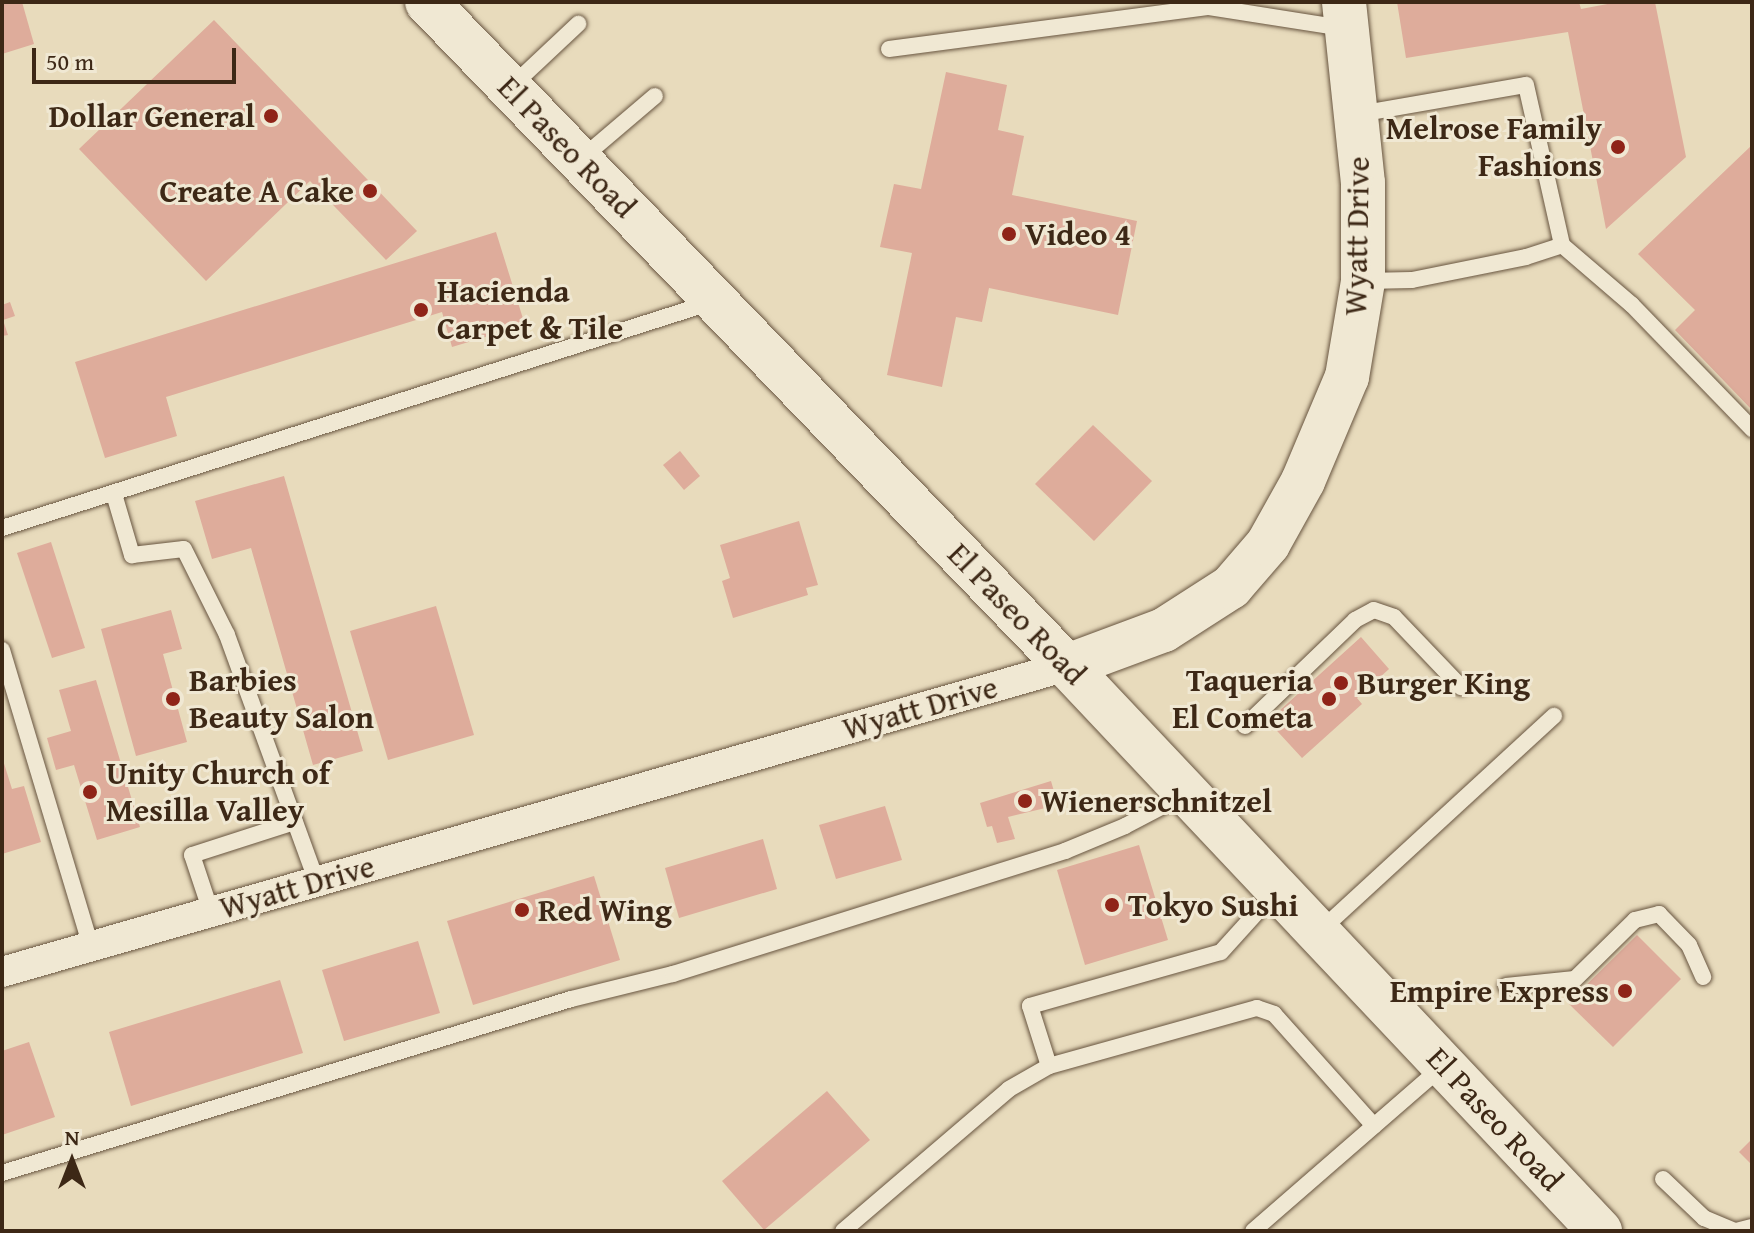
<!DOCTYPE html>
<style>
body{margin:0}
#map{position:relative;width:1754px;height:1233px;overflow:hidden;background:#e8dbbc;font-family:"Gentium Book Plus",serif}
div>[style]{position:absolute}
.building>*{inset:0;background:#deac9b}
.roads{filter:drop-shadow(0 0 2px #685540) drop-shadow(0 0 2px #685540)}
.lane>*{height:16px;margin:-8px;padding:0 8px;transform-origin:8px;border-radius:8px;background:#f0e8d3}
.street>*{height:30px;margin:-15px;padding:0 15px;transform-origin:15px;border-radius:15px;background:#f0e8d3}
.secondary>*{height:44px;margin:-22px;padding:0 22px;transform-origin:22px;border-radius:22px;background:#f0e8d3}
.dots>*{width:22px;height:22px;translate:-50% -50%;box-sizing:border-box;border:4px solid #f0e8d3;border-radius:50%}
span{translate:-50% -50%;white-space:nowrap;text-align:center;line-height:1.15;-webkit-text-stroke:6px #f0e8d3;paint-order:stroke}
.poi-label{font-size:32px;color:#3d2816;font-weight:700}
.right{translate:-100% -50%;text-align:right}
.left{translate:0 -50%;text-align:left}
.street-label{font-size:32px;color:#3d2816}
.frame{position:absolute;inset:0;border:4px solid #3d2816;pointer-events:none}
.north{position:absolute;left:32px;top:1121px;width:80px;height:80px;-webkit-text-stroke:6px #f0e8d3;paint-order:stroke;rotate:0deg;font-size:22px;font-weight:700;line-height:32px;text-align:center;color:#3d2816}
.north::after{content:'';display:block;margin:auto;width:28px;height:36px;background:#3d2816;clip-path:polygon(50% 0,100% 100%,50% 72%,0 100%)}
.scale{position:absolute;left:32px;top:48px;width:204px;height:36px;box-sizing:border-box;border:4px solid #3d2816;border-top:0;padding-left:10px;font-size:24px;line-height:28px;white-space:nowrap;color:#3d2816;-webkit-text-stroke:6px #f0e8d3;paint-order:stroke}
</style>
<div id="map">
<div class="building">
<i style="clip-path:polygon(2px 2px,22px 2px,34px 44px,2px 54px)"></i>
<i style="clip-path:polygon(1397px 2px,1579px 2px,1581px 9px,1618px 2px,1655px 2px,1686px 157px,1606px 229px,1568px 32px,1406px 58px)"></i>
<i style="clip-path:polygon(214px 20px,417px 231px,386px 260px,310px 181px,206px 281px,79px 149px)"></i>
<i style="clip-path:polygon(946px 72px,1007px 85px,998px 130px,1024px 136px,1012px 195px,1137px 221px,1118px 315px,989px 288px,982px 322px,956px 317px,942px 387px,887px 375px,912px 253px,880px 247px,894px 184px,921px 189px)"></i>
<i style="clip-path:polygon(1752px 145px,1752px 410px,1675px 330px,1695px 310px,1638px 254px)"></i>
<i style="clip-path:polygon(496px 232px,525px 325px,452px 347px,442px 312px,166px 397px,177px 436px,105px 458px,75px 362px)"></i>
<i style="clip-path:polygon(10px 302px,15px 316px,3px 320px,8px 335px,2px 336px,2px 305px)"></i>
<i style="clip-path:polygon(1093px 425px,1152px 481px,1094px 541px,1035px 484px)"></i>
<i style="clip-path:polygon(680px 451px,700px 476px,684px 490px,663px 465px)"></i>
<i style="clip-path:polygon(284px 476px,363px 751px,313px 765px,251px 548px,212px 559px,195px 501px)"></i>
<i style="clip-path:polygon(799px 521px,818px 585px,806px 588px,808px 595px,733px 618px,722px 581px,730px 578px,720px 545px)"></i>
<i style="clip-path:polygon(51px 542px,85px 648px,52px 658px,17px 553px)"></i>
<i style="clip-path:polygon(436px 606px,474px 735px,388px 760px,350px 631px)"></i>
<i style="clip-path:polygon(171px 610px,182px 649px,163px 654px,187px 742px,136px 756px,101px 629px)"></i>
<i style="clip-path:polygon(1361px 637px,1389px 669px,1357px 698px,1362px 704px,1302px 758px,1268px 721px)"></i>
<i style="clip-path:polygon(96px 680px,140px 827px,97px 840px,74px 765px,56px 770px,47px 738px,71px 731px,59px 690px)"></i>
<i style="clip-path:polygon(2px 757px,12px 789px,24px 786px,41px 842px,2px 854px)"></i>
<i style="clip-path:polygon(1051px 781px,1058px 805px,1008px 817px,1015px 839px,997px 843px,992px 826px,987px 827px,980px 803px)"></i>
<i style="clip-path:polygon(885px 806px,902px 860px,836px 879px,819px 825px)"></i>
<i style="clip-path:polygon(763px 839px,777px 889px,679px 918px,665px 868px)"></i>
<i style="clip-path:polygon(1139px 845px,1168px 940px,1085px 965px,1057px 870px)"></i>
<i style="clip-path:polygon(594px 876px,620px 960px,473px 1005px,447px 921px)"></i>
<i style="clip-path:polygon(1637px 935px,1681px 979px,1613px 1047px,1568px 1003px)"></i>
<i style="clip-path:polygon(418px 941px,440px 1013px,344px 1041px,322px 970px)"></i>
<i style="clip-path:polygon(280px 980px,303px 1053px,131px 1106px,109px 1032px)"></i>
<i style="clip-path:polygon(29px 1042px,55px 1117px,2px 1135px,2px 1051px)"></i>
<i style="clip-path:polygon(827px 1091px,870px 1140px,764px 1230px,722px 1181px)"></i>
<i style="clip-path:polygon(1752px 1139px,1752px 1165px,1739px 1152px)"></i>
</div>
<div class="roads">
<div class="lane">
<i style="left:889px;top:49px;width:323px;rotate:-7.5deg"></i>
<i style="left:1209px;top:7px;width:136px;rotate:8.9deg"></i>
<i style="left:512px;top:86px;width:91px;rotate:-43.2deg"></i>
<i style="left:1359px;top:114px;width:169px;rotate:-9.9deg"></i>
<i style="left:1526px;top:85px;width:164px;rotate:77.3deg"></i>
<i style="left:581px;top:159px;width:97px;rotate:-40.4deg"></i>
<i style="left:1365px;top:281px;width:47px;rotate:-1.2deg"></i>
<i style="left:1412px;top:280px;width:116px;rotate:-11.4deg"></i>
<i style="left:1526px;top:257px;width:38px;rotate:-18deg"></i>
<i style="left:1562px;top:245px;width:92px;rotate:40.6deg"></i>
<i style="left:1632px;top:305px;width:173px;rotate:45.9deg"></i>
<i style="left:114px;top:494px;width:64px;rotate:73.6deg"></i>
<i style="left:132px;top:555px;width:52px;rotate:-6.6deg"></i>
<i style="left:184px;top:549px;width:96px;rotate:63.4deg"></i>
<i style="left:227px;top:635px;width:263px;rotate:70deg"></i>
<i style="left:2px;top:528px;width:742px;rotate:-17.65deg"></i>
<i style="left:2px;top:650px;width:310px;rotate:73.3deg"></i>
<i style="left:1245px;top:726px;width:153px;rotate:-43.9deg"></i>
<i style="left:1355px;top:620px;width:21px;rotate:-28deg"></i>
<i style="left:1374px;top:610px;width:21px;rotate:19deg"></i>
<i style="left:1394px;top:617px;width:97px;rotate:46.3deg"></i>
<i style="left:211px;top:912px;width:60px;rotate:-108.4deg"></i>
<i style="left:192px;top:855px;width:108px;rotate:-17.8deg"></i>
<i style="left:1320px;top:931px;width:318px;rotate:-42.6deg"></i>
<i style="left:1506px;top:986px;width:69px;rotate:-5.8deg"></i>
<i style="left:1575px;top:979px;width:84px;rotate:-44.5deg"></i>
<i style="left:1635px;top:920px;width:25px;rotate:-14deg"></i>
<i style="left:1659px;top:914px;width:43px;rotate:45.9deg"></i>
<i style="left:1689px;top:945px;width:35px;rotate:66deg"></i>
<i style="left:1049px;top:1066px;width:63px;rotate:-107.6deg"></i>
<i style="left:1030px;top:1006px;width:198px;rotate:-15.8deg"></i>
<i style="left:1221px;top:952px;width:85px;rotate:-47.9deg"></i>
<i style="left:2px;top:1173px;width:595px;rotate:-17deg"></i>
<i style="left:571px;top:999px;width:105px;rotate:-13.8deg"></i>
<i style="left:673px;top:974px;width:411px;rotate:-17.4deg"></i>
<i style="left:1065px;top:851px;width:65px;rotate:-22.6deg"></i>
<i style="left:1125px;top:826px;width:69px;rotate:-27.7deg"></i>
<i style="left:1663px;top:1179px;width:57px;rotate:43.6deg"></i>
<i style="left:1704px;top:1218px;width:33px;rotate:23deg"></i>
<i style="left:843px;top:1231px;width:218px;rotate:-40.5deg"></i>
<i style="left:1009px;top:1089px;width:46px;rotate:-29.9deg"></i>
<i style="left:1049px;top:1066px;width:216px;rotate:-15.6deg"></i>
<i style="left:1257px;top:1008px;width:18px;rotate:19deg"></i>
<i style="left:1274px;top:1014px;width:150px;rotate:48.2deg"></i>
<i style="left:1253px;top:1231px;width:252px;rotate:-41deg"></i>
<i style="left:1736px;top:1231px;width:16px;rotate:-14deg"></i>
</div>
<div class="street">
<i style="left:2px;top:972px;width:1108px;rotate:-16.03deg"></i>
</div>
<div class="secondary">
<i style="left:427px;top:2px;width:922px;rotate:46.05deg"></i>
<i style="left:1067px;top:666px;width:777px;rotate:46.67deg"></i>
<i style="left:1067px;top:666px;width:103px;rotate:-20.4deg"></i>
<i style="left:1164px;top:630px;width:80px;rotate:-32.7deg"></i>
<i style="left:1231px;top:587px;width:57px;rotate:-49.3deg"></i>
<i style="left:1268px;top:544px;width:72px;rotate:-60.9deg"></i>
<i style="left:1303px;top:481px;width:113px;rotate:-67.1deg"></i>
<i style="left:1347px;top:377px;width:97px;rotate:-80.5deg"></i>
<i style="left:1363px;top:281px;width:98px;rotate:-90deg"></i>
<i style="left:1363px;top:183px;width:182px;rotate:-96deg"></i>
</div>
</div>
<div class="dots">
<i style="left:271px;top:116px;background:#8f2418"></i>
<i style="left:1618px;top:147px;background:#8f2418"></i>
<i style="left:370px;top:191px;background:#8f2418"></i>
<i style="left:1009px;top:234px;background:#8f2418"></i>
<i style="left:421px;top:310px;background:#8f2418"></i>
<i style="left:1341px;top:683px;background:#8f2418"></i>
<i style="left:173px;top:699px;background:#8f2418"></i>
<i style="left:1329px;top:699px;background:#8f2418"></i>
<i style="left:90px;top:792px;background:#8f2418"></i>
<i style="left:1025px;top:801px;background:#8f2418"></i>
<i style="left:1112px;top:905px;background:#8f2418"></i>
<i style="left:522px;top:910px;background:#8f2418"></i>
<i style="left:1625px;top:991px;background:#8f2418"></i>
</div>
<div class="poi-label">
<span class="right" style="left:255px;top:116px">Dollar General</span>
<span class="right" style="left:1602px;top:147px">Melrose Family<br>Fashions</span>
<span class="right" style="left:354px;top:191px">Create A Cake</span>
<span class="left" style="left:1025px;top:234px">Video 4</span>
<span class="left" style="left:437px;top:310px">Hacienda<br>Carpet &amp; Tile</span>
<span class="left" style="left:189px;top:699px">Barbies<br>Beauty Salon</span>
<span class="right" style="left:1313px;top:699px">Taqueria<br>El Cometa</span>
<span class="left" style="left:1357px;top:683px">Burger King</span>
<span class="left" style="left:106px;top:792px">Unity Church of<br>Mesilla Valley</span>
<span class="left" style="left:1041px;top:801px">Wienerschnitzel</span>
<span class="left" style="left:1128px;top:905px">Tokyo Sushi</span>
<span class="left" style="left:538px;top:910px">Red Wing</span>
<span class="right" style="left:1609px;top:991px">Empire Express</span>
</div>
<div class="street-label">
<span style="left:567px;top:147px;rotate:46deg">El Paseo Road</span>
<span style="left:1357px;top:236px;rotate:-89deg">Wyatt Drive</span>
<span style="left:1017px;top:614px;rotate:46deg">El Paseo Road</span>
<span style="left:920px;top:708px;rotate:-16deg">Wyatt Drive</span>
<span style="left:297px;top:887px;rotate:-16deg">Wyatt Drive</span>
<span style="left:1495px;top:1119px;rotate:47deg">El Paseo Road</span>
</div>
<div class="frame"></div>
<div class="north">N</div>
<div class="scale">50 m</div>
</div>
